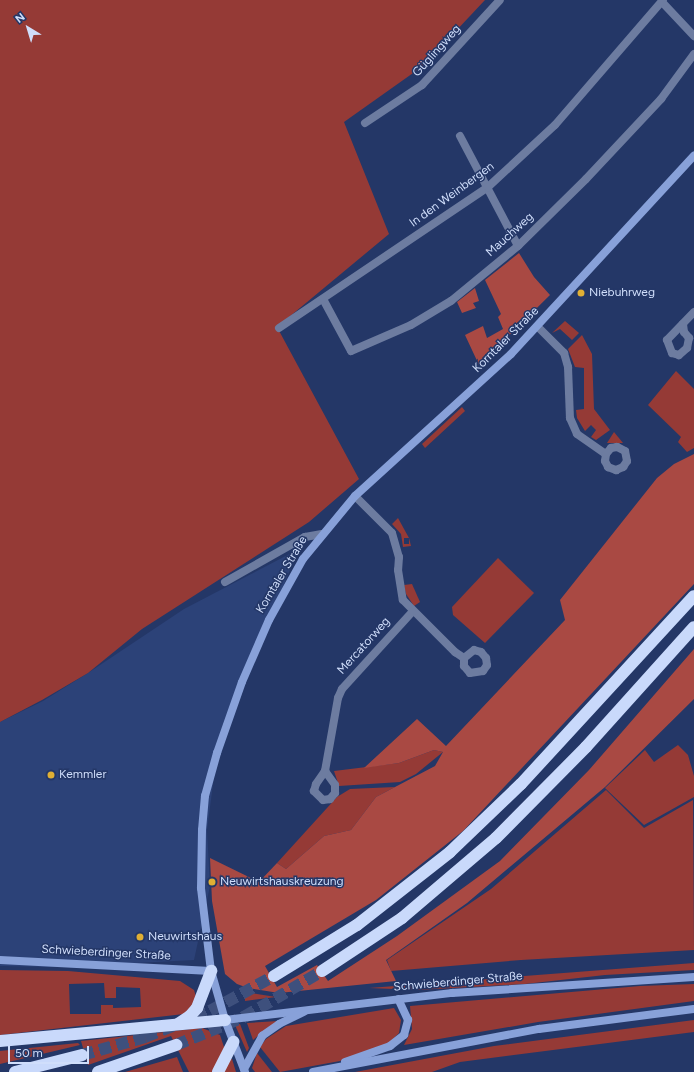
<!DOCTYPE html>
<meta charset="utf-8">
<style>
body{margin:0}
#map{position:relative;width:694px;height:1072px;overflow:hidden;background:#243767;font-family:Figtree,sans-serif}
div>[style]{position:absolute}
.built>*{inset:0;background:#2c4278}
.green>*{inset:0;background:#953a36}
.forest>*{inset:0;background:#a94943}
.highway-tunnel>*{height:12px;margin-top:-6px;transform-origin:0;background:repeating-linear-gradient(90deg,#3e507d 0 12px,transparent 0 18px)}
.street>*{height:8px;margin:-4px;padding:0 4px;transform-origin:4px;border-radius:4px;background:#6d7ca0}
.secondary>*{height:8px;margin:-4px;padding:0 4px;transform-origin:4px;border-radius:4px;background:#88a1d9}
.highway>*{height:12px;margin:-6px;padding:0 6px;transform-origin:6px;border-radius:6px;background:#c9d9fb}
.dots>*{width:11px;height:11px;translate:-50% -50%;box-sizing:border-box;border:2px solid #243767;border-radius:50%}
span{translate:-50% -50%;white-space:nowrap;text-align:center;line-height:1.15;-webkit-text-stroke:3px #243767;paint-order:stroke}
.street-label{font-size:12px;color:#d0defb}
.poi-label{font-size:12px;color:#d0defb}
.left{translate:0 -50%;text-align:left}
.north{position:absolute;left:8px;top:8px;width:40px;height:40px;-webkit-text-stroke:3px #243767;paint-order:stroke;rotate:322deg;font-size:11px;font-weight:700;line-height:16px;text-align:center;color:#d0defb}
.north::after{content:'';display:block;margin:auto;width:14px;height:18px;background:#d0defb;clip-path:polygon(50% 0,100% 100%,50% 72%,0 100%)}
.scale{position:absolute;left:8px;top:1046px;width:81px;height:18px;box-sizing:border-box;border:2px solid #d0defb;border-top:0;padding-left:5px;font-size:12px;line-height:14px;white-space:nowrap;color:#d0defb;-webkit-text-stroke:3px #243767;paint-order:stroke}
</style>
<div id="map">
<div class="built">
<i style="clip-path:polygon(299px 549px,241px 685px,217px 754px,207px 830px,210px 886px,194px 960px,58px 967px,0 966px,0 722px,43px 701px,88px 673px,184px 609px)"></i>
</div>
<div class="green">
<i style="clip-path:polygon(0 0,485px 0,423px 66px,344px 122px,389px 234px,277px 327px,359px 479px,309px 522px,142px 629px,88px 673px,42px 700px,0 722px)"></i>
<i style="clip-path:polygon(565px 321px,579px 333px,572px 340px,560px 329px,552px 333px)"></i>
<i style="clip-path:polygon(582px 335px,592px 354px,594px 409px,610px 430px,596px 440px,591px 437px,596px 430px,591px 425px,585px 431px,577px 418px,576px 410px,584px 409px,584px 368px,575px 367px,568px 349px)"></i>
<i style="clip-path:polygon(676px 371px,694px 389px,694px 448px,687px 452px,678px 442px,681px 437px,648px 405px)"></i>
<i style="clip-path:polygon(462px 407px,465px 411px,425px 448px,422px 444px)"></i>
<i style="clip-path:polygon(614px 432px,623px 443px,607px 443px)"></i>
<i style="clip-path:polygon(398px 518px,409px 538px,404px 538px,404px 544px,409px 544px,409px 538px,411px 546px,403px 547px,401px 534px,392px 524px)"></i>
<i style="clip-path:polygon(498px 558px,534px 593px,485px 643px,453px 615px,452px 607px)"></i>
<i style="clip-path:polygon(412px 584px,420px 602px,414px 606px,406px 594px,404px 585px)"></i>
<i style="clip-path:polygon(678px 745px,688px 755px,694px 776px,694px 797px,644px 825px,605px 788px,645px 750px,654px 762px)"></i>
<i style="clip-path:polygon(434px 750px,443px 752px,416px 774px,400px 782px,339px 786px,334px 771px,399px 763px)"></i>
<i style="clip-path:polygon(395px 787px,376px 797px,351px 830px,324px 836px,286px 869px,277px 863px,337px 797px,350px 789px)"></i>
<i style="clip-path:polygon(606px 790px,644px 828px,693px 800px,694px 950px,521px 960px,391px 971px,387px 960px,491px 889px)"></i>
<i style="clip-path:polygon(694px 963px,694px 970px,605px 975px,525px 984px,418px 990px,369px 988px)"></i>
<i style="clip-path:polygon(evenodd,0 970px,68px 971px,180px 981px,194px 990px,197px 1000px,184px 1014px,0 1035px,0 970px,104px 983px,105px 998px,116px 998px,116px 987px,140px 988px,141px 1007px,113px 1008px,113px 1005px,101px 1005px,101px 1014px,70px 1014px,69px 984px,104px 983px)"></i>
<i style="clip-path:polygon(694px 984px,694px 1001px,538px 1022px,404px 1045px,412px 1029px,410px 1006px,640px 986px)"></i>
<i style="clip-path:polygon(245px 992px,276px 997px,245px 1001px)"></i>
<i style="clip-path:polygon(394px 1008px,401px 1020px,399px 1033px,389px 1043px,340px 1061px,280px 1072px,260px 1047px,266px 1039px,286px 1026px)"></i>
<i style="clip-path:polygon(694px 1020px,694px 1032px,460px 1062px,432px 1072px,355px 1072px,494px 1046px)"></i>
<i style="clip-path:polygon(278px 1021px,260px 1034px,253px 1040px,247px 1023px)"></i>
<i style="clip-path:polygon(240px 1024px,249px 1048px,247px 1052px,235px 1025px)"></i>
<i style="clip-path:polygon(202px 1028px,220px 1035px,225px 1050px,212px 1072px,189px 1072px,171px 1036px,88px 1065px,81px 1041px)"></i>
<i style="clip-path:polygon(78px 1043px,80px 1045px,0 1064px,0 1051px)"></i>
<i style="clip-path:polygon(257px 1053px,272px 1072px,255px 1072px,252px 1068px)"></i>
<i style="clip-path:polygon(177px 1057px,183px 1072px,125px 1072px)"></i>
<i style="clip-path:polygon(232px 1059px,236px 1072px,223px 1072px,230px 1060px)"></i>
</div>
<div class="forest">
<i style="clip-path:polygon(519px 253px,534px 277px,550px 295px,479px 365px,465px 335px,483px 326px,487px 338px,503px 329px,498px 317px,501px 314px,485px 280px)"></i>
<i style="clip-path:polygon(475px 288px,479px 301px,473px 303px,476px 308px,462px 313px,457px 302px)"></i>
<i style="clip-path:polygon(694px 454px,694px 584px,463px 831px,376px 900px,265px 966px,277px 987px,317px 965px,328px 981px,397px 936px,500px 861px,589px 770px,694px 649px,694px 699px,605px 787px,467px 903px,386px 960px,396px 981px,279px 993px,248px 988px,237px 984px,225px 974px,212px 901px,210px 858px,259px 882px,277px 863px,286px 869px,324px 836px,351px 830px,376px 797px,435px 766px,443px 752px,434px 750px,399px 763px,364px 768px,417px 719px,446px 746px,565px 620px,560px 600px,657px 478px,674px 464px)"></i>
</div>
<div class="highway-tunnel">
<i style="left:176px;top:1045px;width:74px;rotate:-22.4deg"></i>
<i style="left:244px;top:1017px;width:91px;rotate:-30.5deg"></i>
<i style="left:82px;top:1055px;width:66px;rotate:-15.9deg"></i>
<i style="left:145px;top:1037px;width:70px;rotate:-21.8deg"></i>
<i style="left:210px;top:1011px;width:73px;rotate:-28.7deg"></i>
</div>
<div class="street">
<i style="left:662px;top:2px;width:47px;rotate:46.7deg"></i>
<i style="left:365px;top:123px;width:69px;rotate:-33.7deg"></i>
<i style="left:422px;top:85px;width:115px;rotate:-47.5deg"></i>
<i style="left:460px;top:136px;width:124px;rotate:62.2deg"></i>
<i style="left:323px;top:299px;width:59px;rotate:61.7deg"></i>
<i style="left:351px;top:351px;width:65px;rotate:-23.4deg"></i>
<i style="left:411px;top:325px;width:47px;rotate:-31deg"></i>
<i style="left:451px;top:301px;width:87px;rotate:-39.4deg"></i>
<i style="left:518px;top:246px;width:95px;rotate:-44.6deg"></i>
<i style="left:586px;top:179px;width:110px;rotate:-46.8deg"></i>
<i style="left:661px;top:99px;width:56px;rotate:-53.7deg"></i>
<i style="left:683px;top:324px;width:8px;rotate:83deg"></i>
<i style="left:684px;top:332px;width:8px;rotate:50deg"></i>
<i style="left:689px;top:338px;width:10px;rotate:101deg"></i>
<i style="left:687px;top:348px;width:11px;rotate:139deg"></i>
<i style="left:679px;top:355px;width:7px;rotate:-164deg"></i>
<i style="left:672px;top:353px;width:14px;rotate:-111deg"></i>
<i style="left:667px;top:340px;width:39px;rotate:-46deg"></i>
<i style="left:538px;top:327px;width:37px;rotate:45deg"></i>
<i style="left:564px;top:353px;width:15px;rotate:74deg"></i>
<i style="left:568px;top:367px;width:51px;rotate:87.8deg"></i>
<i style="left:570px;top:418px;width:17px;rotate:66deg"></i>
<i style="left:577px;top:434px;width:35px;rotate:35deg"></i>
<i style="left:606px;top:454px;width:7px;rotate:98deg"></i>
<i style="left:605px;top:461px;width:7px;rotate:63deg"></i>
<i style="left:608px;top:467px;width:9px;rotate:21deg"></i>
<i style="left:616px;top:470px;width:8px;rotate:-23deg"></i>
<i style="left:623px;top:467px;width:7px;rotate:-56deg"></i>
<i style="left:627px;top:461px;width:10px;rotate:-101deg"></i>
<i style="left:625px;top:451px;width:9px;rotate:-153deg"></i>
<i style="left:617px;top:447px;width:6px;rotate:171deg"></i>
<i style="left:611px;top:448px;width:8px;rotate:130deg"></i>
<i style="left:279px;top:328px;width:252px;rotate:-34deg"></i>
<i style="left:488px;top:187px;width:91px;rotate:-42.8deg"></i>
<i style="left:555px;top:125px;width:165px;rotate:-49.2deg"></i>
<i style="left:355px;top:496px;width:52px;rotate:45deg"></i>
<i style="left:392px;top:533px;width:25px;rotate:74deg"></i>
<i style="left:399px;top:557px;width:13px;rotate:94deg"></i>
<i style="left:398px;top:570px;width:30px;rotate:81deg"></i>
<i style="left:403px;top:600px;width:74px;rotate:45deg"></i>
<i style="left:455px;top:652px;width:11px;rotate:34deg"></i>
<i style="left:464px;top:658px;width:8px;rotate:90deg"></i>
<i style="left:464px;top:666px;width:9px;rotate:49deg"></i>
<i style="left:470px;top:673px;width:13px;rotate:-9deg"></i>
<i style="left:483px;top:671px;width:7px;rotate:-56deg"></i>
<i style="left:487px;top:665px;width:7px;rotate:-98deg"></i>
<i style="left:486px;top:658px;width:8px;rotate:-130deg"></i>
<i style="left:481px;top:652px;width:7px;rotate:-164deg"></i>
<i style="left:474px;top:650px;width:13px;rotate:141deg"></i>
<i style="left:225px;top:582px;width:92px;rotate:-29.4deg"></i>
<i style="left:305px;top:537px;width:17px;rotate:-10deg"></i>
<i style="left:325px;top:771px;width:17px;rotate:54deg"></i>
<i style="left:335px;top:785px;width:8px;rotate:90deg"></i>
<i style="left:335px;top:793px;width:8px;rotate:130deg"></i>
<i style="left:330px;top:799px;width:7px;rotate:172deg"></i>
<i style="left:323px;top:800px;width:13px;rotate:-135deg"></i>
<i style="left:314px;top:791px;width:7px;rotate:-74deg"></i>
<i style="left:316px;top:784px;width:16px;rotate:-55deg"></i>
<i style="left:325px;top:771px;width:74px;rotate:-79.9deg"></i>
<i style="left:338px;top:698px;width:10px;rotate:-66deg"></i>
<i style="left:342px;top:689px;width:104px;rotate:-47.7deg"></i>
</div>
<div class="secondary">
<i style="left:0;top:960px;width:211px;rotate:3deg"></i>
<i style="left:225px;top:1020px;width:229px;rotate:-6.8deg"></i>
<i style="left:452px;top:993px;width:243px;rotate:-3.8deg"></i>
<i style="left:345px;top:1062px;width:48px;rotate:-19.6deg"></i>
<i style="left:390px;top:1046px;width:18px;rotate:-38deg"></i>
<i style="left:404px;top:1035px;width:16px;rotate:-75deg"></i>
<i style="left:408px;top:1020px;width:23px;rotate:-115deg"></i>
<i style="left:244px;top:1069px;width:38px;rotate:-61deg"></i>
<i style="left:262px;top:1036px;width:21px;rotate:-35deg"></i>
<i style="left:279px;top:1024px;width:28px;rotate:-26deg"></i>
<i style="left:245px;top:1072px;width:56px;rotate:-111deg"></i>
<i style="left:225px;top:1020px;width:51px;rotate:-105.9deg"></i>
<i style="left:211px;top:971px;width:84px;rotate:-96.9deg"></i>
<i style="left:201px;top:888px;width:58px;rotate:-89deg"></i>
<i style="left:202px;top:830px;width:34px;rotate:-85deg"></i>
<i style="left:205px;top:796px;width:45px;rotate:-74.4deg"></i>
<i style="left:217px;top:753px;width:75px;rotate:-70.6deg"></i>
<i style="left:242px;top:682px;width:68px;rotate:-66.5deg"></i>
<i style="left:269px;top:620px;width:70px;rotate:-60.9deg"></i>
<i style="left:303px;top:559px;width:82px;rotate:-50.5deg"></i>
<i style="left:355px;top:496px;width:211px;rotate:-42.3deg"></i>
<i style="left:511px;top:354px;width:270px;rotate:-47.3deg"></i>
<i style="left:313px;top:1072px;width:230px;rotate:-10.8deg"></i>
<i style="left:539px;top:1029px;width:156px;rotate:-7.4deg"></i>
</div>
<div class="highway">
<i style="left:322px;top:971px;width:96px;rotate:-33.5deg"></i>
<i style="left:402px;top:918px;width:123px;rotate:-40.4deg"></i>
<i style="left:496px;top:838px;width:128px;rotate:-45.3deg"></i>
<i style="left:586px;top:747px;width:161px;rotate:-48deg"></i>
<i style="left:274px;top:976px;width:97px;rotate:-31.6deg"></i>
<i style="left:357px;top:925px;width:118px;rotate:-38.1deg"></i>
<i style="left:450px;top:852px;width:98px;rotate:-43.8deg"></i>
<i style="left:521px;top:784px;width:255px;rotate:-47.4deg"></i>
<i style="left:178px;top:1024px;width:14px;rotate:-34deg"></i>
<i style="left:190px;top:1016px;width:11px;rotate:-49deg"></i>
<i style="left:197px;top:1008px;width:40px;rotate:-69deg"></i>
<i style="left:0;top:1041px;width:226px;rotate:-5.3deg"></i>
<i style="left:15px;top:1072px;width:69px;rotate:-14.2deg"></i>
<i style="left:98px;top:1072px;width:83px;rotate:-19.1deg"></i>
<i style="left:218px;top:1072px;width:34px;rotate:-63deg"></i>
</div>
<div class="dots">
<i style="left:581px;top:293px;background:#e0af34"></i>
<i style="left:51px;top:775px;background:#e0af34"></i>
<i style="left:212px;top:882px;background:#e0af34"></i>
<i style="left:140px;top:937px;background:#e0af34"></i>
</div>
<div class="street-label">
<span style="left:437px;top:51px;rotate:-48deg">Güglingweg</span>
<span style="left:452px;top:195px;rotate:-36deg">In den Weinbergen</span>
<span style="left:510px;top:235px;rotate:-42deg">Mauchweg</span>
<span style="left:506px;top:340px;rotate:-45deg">Korntaler Straße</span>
<span style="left:282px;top:575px;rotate:-59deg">Korntaler Straße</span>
<span style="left:364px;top:646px;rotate:-48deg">Mercatorweg</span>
<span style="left:106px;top:953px;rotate:3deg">Schwieberdinger Straße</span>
<span style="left:458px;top:982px;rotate:-5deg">Schwieberdinger Straße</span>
</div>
<div class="poi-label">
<span class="left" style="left:589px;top:293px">Niebuhrweg</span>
<span class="left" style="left:59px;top:775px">Kemmler</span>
<span class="left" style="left:220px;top:882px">Neuwirtshauskreuzung</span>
<span class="left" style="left:148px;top:937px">Neuwirtshaus</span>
</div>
<div class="north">N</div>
<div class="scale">50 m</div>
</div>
